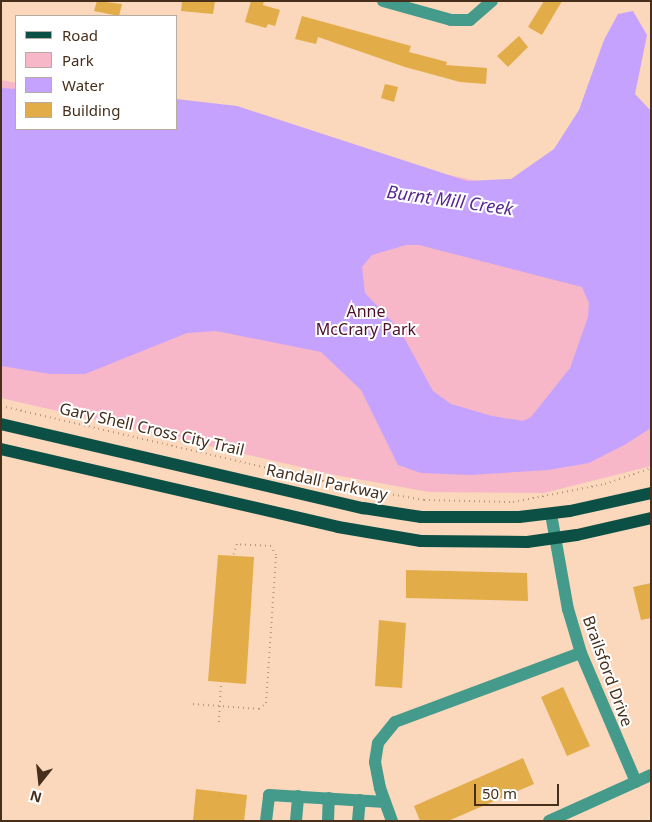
<!DOCTYPE html>
<style>
body{margin:0}
#map{position:relative;width:652px;height:822px;overflow:hidden;background:#fbd7bb;font-family:"Noto Sans",sans-serif}
div>[style]{position:absolute}
.green>*{inset:0;background:#f8b6c9}
.water>*{inset:0;background:#c4a2fd}
.building>*{inset:0;background:#e2ad49}
.path>*{height:2px;margin-top:-1px;transform-origin:0;background:repeating-linear-gradient(90deg,#b5967d 0 1px,transparent 0 5px)}
.minor>*{height:12px;margin:-6px;padding:0 6px;transform-origin:6px;border-radius:6px;background:#449a8b}
.major>*{height:12px;margin:-6px;padding:0 6px;transform-origin:6px;border-radius:6px;background:#0c4f45}
span{translate:-50% -50%;white-space:nowrap;text-align:center;line-height:1.15;-webkit-text-stroke:4px #fff;paint-order:stroke}
.park-label{font-size:16px;color:#4e0e29}
.street-label{font-size:16px;color:#462f1b}
.water-label{font-size:18px;color:#592a91;font-style:italic}
.frame{position:absolute;inset:0;border:2px solid #462f1b;pointer-events:none}
.legend{position:absolute;left:15px;top:15px;width:162px;height:115px;box-sizing:border-box;background:#fff;border:1px solid #b5aca4;margin:0;padding:6px 9px;list-style:none;font-size:15px;color:#462f1b}
.legend li{display:flex;align-items:center;gap:10px;height:25px}
.legend b{width:25px;border:1px solid #b5aca4}
.north{position:absolute;left:15px;top:757px;width:50px;height:50px;-webkit-text-stroke:4px #fff;paint-order:stroke;rotate:196deg;font-size:14px;font-weight:700;line-height:20px;text-align:center;color:#462f1b}
.north::after{content:'';display:block;margin:auto;width:18px;height:22px;background:#462f1b;clip-path:polygon(50% 0,100% 100%,50% 72%,0 100%)}
.scale{position:absolute;left:474px;top:784px;width:85px;height:22px;box-sizing:border-box;border:2px solid #462f1b;border-top:0;padding-left:6px;font-size:15px;line-height:18px;white-space:nowrap;color:#462f1b;-webkit-text-stroke:4px #fff;paint-order:stroke}
</style>
<div id="map">
<div class="green">
<i style="clip-path:polygon(1px 80px,16px 83px,16px 129px,176px 129px,176px 117px,651px 218px,651px 466px,544px 493px,429px 492px,335px 475px,1px 398px)"></i>
</div>
<div class="water">
<i style="clip-path:polygon(evenodd,633px 11px,647px 35px,635px 94px,651px 111px,651px 428px,626px 444px,589px 463px,548px 470px,471px 475px,421px 473px,398px 465px,361px 390px,321px 352px,216px 331px,187px 333px,85px 374px,50px 374px,1px 366px,1px 88px,16px 89px,16px 129px,176px 129px,176px 99px,237px 106px,467px 181px,511px 179px,554px 149px,579px 110px,604px 40px,618px 14px,633px 11px,406px 245px,419px 245px,582px 287px,589px 303px,588px 317px,570px 368px,531px 417px,523px 421px,492px 416px,451px 404px,433px 391px,400px 330px,365px 293px,362px 267px,372px 255px,406px 245px)"></i>
</div>
<div class="building">
<i style="clip-path:polygon(97px 1px,122px 4px,119px 16px,94px 11px)"></i>
<i style="clip-path:polygon(182px 1px,215px 1px,213px 14px,181px 11px)"></i>
<i style="clip-path:polygon(251px 1px,264px 1px,263px 5px,280px 10px,275px 26px,268px 24px,266px 28px,245px 22px)"></i>
<i style="clip-path:polygon(544px 1px,562px 1px,542px 35px,528px 27px)"></i>
<i style="clip-path:polygon(302px 16px,411px 46px,409px 52px,447px 62px,446px 65px,487px 68px,486px 84px,460px 82px,405px 67px,318px 37px,316px 44px,295px 39px)"></i>
<i style="clip-path:polygon(519px 36px,528px 47px,508px 67px,497px 56px)"></i>
<i style="clip-path:polygon(385px 84px,398px 87px,394px 102px,381px 98px)"></i>
<i style="clip-path:polygon(218px 555px,254px 557px,246px 684px,208px 681px)"></i>
<i style="clip-path:polygon(406px 570px,527px 573px,528px 601px,406px 598px)"></i>
<i style="clip-path:polygon(651px 583px,651px 618px,641px 620px,633px 587px)"></i>
<i style="clip-path:polygon(379px 620px,406px 623px,402px 688px,375px 686px)"></i>
<i style="clip-path:polygon(563px 687px,590px 746px,567px 756px,541px 697px)"></i>
<i style="clip-path:polygon(523px 758px,534px 784px,448px 821px,420px 821px,414px 806px)"></i>
<i style="clip-path:polygon(196px 789px,247px 795px,244px 821px,193px 821px)"></i>
</div>
<div class="path">
<i style="left:1px;top:406px;width:352px;rotate:13.1deg"></i>
<i style="left:344px;top:486px;width:81px;rotate:9.9deg"></i>
<i style="left:424px;top:500px;width:89px;rotate:1.3deg"></i>
<i style="left:513px;top:502px;width:94px;rotate:-11.1deg"></i>
<i style="left:605px;top:484px;width:49px;rotate:-19.2deg"></i>
<i style="left:193px;top:704px;width:66px;rotate:4.3deg"></i>
<i style="left:259px;top:709px;width:9px;rotate:-41deg"></i>
<i style="left:266px;top:703px;width:148px;rotate:-86.1deg"></i>
<i style="left:276px;top:555px;width:10px;rotate:-119deg"></i>
<i style="left:271px;top:546px;width:34px;rotate:-177deg"></i>
<i style="left:237px;top:544px;width:13px;rotate:108deg"></i>
<i style="left:219px;top:722px;width:40px;rotate:-87.1deg"></i>
</div>
<div class="minor">
<i style="left:383px;top:1px;width:71px;rotate:15.6deg"></i>
<i style="left:451px;top:20px;width:19px"></i>
<i style="left:470px;top:20px;width:29px;rotate:-41deg"></i>
<i style="left:551px;top:514px;width:97px;rotate:79.9deg"></i>
<i style="left:568px;top:609px;width:46px;rotate:73.5deg"></i>
<i style="left:581px;top:653px;width:140px;rotate:66.9deg"></i>
<i style="left:266px;top:821px;width:26px;rotate:-83deg"></i>
<i style="left:269px;top:795px;width:116px;rotate:3.5deg"></i>
<i style="left:296px;top:821px;width:25px;rotate:-85deg"></i>
<i style="left:328px;top:821px;width:23px;rotate:-88deg"></i>
<i style="left:358px;top:821px;width:21px;rotate:-85deg"></i>
<i style="left:392px;top:821px;width:35px;rotate:-110deg"></i>
<i style="left:380px;top:788px;width:26px;rotate:-101deg"></i>
<i style="left:375px;top:762px;width:19px;rotate:-81deg"></i>
<i style="left:378px;top:743px;width:27px;rotate:-51deg"></i>
<i style="left:395px;top:722px;width:198px;rotate:-20.4deg"></i>
<i style="left:549px;top:821px;width:112px;rotate:-24.3deg"></i>
</div>
<div class="major">
<i style="left:1px;top:424px;width:372px;rotate:13.1deg"></i>
<i style="left:363px;top:508px;width:59px;rotate:8.8deg"></i>
<i style="left:421px;top:517px;width:98px"></i>
<i style="left:519px;top:517px;width:51px;rotate:-6.7deg"></i>
<i style="left:570px;top:511px;width:83px;rotate:-12.5deg"></i>
<i style="left:1px;top:449px;width:346px;rotate:13deg"></i>
<i style="left:338px;top:527px;width:84px;rotate:9.6deg"></i>
<i style="left:421px;top:541px;width:106px;rotate:0.5deg"></i>
<i style="left:527px;top:542px;width:50px;rotate:-8deg"></i>
<i style="left:577px;top:535px;width:76px;rotate:-12.9deg"></i>
</div>
<div class="park-label">
<span style="left:366px;top:320px">Anne<br>McCrary Park</span>
</div>
<div class="street-label">
<span style="left:152px;top:429px;rotate:13deg">Gary Shell Cross City Trail</span>
<span style="left:327px;top:482px;rotate:12deg">Randall Parkway</span>
<span style="left:608px;top:671px;rotate:70deg">Brailsford Drive</span>
</div>
<div class="water-label">
<span style="left:450px;top:200px;rotate:8deg">Burnt Mill Creek</span>
</div>
<div class="frame"></div>
<ul class="legend">
<li><b style="height:6px;background:#0c4f45"></b>Road</li>
<li><b style="height:14px;background:#f8b6c9"></b>Park</li>
<li><b style="height:14px;background:#c4a2fd"></b>Water</li>
<li><b style="height:14px;background:#e2ad49"></b>Building</li>
</ul>
<div class="north">N</div>
<div class="scale">50 m</div>
</div>
